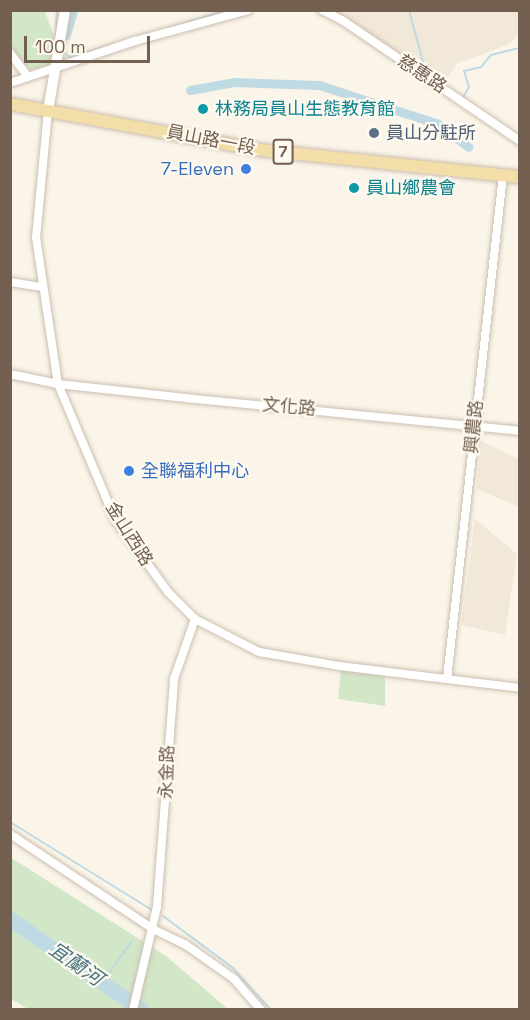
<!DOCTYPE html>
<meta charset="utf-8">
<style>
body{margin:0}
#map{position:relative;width:530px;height:1020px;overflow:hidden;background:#fbf5e9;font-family:"Space Grotesk","Noto Sans TC",sans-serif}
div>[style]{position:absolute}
.residential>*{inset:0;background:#f2e8d8}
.green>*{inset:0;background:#d2e7c8}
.stream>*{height:2px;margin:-1px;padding:0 1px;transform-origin:1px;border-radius:1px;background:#bfdae3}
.canal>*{height:9px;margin:-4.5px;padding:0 4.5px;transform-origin:4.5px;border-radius:4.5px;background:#bfdae3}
.river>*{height:15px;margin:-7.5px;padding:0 7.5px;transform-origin:7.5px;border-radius:7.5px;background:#bfdae3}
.roads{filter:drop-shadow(0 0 2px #ccbeb0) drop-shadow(0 0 2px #ccbeb0)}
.minor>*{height:8px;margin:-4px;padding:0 4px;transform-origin:4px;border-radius:4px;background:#fff}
.tertiary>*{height:10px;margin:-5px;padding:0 5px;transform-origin:5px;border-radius:5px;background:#fff}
.primary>*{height:12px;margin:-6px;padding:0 6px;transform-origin:6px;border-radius:6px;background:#f3dda8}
.dots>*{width:16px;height:16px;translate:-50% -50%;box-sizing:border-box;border:3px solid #fdf9ef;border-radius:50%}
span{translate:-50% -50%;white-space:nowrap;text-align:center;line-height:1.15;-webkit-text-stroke:4.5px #fdf9ef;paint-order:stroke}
.shield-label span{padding:2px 4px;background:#fdf9ef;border:2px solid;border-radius:4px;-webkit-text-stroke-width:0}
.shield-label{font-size:16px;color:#735f4f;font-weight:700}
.street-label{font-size:18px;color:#735f4f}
.culture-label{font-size:18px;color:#0d838f}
.left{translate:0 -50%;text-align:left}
.service-label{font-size:18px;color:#4e5e75}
.shop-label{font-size:18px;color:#366cbe}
.right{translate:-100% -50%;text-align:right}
.water-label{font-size:20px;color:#4a7584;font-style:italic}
.frame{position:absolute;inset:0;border:12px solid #735f4f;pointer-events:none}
.scale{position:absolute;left:24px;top:36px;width:126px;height:27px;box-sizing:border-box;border:3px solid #735f4f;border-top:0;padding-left:8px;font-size:18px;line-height:21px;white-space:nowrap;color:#735f4f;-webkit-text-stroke:4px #fdf9ef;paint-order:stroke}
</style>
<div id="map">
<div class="residential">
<i style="clip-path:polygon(326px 11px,519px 11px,519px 35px,507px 45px,456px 64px,446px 81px)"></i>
<i style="clip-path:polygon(481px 441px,519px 459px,519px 507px,477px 489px)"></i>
<i style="clip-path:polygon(475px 519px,517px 554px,505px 635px,461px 625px)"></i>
</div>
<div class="green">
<i style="clip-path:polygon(15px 11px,45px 11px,55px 39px,53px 64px,30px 70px,11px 50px,11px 13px)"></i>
<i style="clip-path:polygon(341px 669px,385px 674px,385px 706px,338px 699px)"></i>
<i style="clip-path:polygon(10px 857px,166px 956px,228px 1009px,28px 1009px,11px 999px)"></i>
</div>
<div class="stream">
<i style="left:409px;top:10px;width:65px;rotate:74.9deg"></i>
<i style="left:169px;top:28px;width:61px;rotate:-17.2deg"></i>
<i style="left:56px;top:34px;width:24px;rotate:-88deg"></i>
<i style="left:62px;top:50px;width:10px;rotate:45deg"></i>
<i style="left:69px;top:57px;width:48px;rotate:-15.8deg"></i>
<i style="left:462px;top:99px;width:14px;rotate:-60deg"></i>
<i style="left:469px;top:87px;width:17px;rotate:-107deg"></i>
<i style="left:464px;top:71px;width:17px;rotate:-13deg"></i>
<i style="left:481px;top:67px;width:16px;rotate:-50deg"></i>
<i style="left:491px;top:55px;width:30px;rotate:-14deg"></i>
<i style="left:10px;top:822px;width:167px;rotate:31.8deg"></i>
<i style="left:163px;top:916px;width:87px;rotate:36.6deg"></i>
<i style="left:233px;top:968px;width:57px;rotate:47.9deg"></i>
<i style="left:107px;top:976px;width:45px;rotate:-54.9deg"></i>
</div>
<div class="canal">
<i style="left:66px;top:35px;width:26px;rotate:-74deg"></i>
<i style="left:190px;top:90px;width:46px;rotate:-10.1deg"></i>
<i style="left:235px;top:82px;width:84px;rotate:2deg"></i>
<i style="left:319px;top:85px;width:125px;rotate:18.1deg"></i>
<i style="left:438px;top:124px;width:38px;rotate:37deg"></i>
</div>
<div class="river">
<i style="left:10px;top:919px;width:160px;rotate:34.6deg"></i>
</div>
<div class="roads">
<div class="minor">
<i style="left:322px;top:10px;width:22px;rotate:27deg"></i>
<i style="left:342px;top:20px;width:215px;rotate:34.2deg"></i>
<i style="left:10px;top:53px;width:30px;rotate:53deg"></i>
<i style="left:10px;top:83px;width:132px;rotate:-18.6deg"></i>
<i style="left:135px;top:41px;width:117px;rotate:-15.3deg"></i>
<i style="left:48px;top:111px;width:127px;rotate:95.4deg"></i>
<i style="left:36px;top:237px;width:149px;rotate:81.5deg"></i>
<i style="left:58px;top:384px;width:147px;rotate:67.1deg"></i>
<i style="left:115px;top:519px;width:90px;rotate:54deg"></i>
<i style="left:168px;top:592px;width:38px;rotate:45deg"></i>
<i style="left:195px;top:619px;width:72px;rotate:27.3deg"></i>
<i style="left:259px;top:652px;width:81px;rotate:9.9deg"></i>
<i style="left:339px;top:666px;width:182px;rotate:6.9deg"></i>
<i style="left:10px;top:282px;width:31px;rotate:9deg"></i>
<i style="left:10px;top:374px;width:49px;rotate:11.8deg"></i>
<i style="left:58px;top:384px;width:138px;rotate:6.2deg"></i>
<i style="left:195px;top:399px;width:327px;rotate:5.6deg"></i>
<i style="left:447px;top:679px;width:507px;rotate:-83.66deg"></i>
<i style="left:10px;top:834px;width:172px;rotate:33.6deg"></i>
<i style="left:153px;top:929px;width:37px;rotate:26deg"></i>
<i style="left:186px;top:945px;width:59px;rotate:35.3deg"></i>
<i style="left:234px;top:979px;width:41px;rotate:48.9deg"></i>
<i style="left:133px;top:1010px;width:106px;rotate:-76.9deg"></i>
<i style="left:157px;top:907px;width:229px;rotate:-85.7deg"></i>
<i style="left:174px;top:679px;width:64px;rotate:-70.7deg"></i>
</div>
<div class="tertiary">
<i style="left:48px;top:111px;width:102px;rotate:-80.4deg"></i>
</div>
<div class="primary">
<i style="left:10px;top:104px;width:255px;rotate:10.4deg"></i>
<i style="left:261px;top:150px;width:260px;rotate:6deg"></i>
</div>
</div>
<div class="dots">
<i style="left:203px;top:109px;background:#0f9aa8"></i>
<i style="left:374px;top:133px;background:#5c6f8a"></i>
<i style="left:246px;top:169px;background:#3f7fe0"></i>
<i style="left:354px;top:188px;background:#0f9aa8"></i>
<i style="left:129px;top:471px;background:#3f7fe0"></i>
</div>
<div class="shield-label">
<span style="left:283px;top:152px">7</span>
</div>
<div class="street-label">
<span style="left:422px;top:74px;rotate:33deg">慈惠路</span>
<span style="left:211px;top:140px;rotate:11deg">員山路一段</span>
<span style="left:289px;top:407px;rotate:5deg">文化路</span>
<span style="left:474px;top:427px;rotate:-84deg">興農路</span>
<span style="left:129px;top:534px;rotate:58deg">金山西路</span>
<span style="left:167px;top:772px;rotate:-88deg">永金路</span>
</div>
<div class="culture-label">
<span class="left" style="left:215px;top:109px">林務局員山生態教育館</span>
<span class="left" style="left:366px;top:188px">員山鄉農會</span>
</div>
<div class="service-label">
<span class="left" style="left:386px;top:133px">員山分駐所</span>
</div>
<div class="shop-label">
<span class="right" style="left:234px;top:169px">7-Eleven</span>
<span class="left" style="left:141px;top:471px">全聯福利中心</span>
</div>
<div class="water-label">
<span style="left:76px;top:964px;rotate:35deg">宜蘭河</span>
</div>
<div class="frame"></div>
<div class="scale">100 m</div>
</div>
